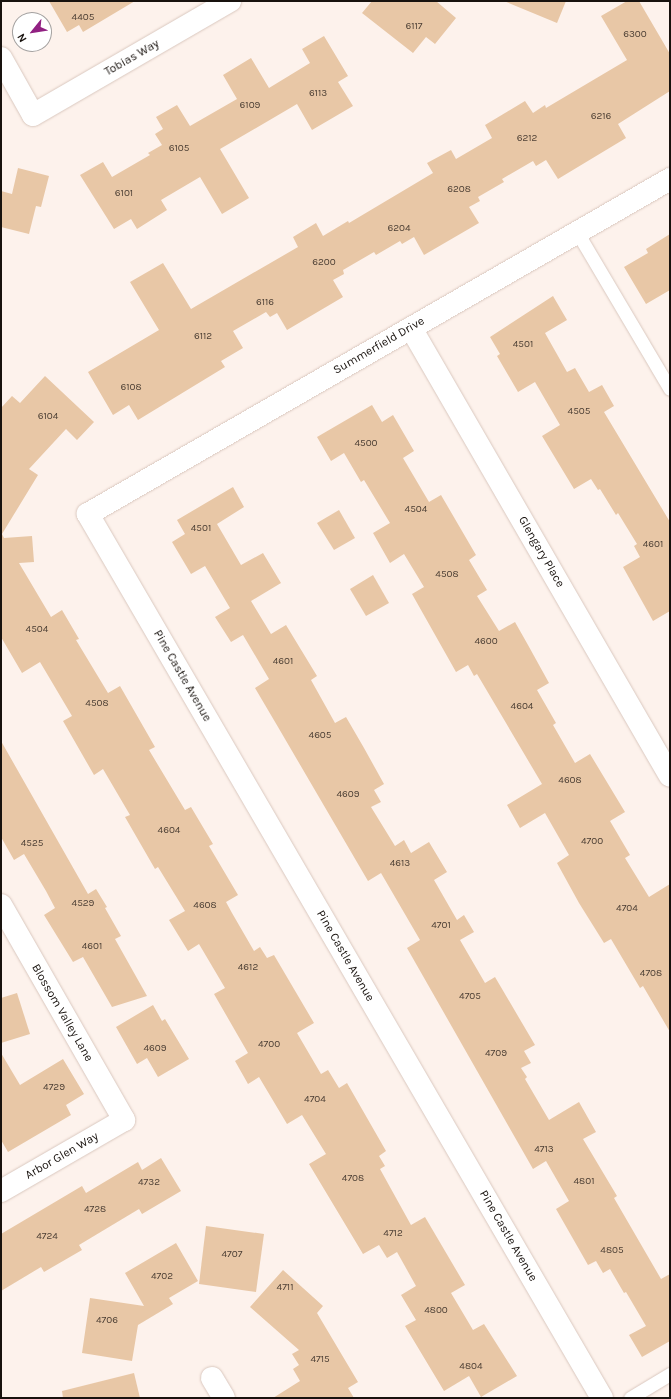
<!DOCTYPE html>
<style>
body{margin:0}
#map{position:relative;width:671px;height:1399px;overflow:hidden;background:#fdf2ec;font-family:Karla,sans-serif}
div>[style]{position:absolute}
.building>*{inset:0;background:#e8c7a6}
.roads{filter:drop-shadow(0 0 1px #dac8bf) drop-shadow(0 0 1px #dac8bf)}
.lane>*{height:13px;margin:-6.5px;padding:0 6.5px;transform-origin:6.5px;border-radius:6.5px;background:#fff}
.street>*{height:22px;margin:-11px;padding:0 11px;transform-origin:11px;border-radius:11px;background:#fff}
span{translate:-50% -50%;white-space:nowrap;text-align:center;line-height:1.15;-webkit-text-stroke:3px #fff;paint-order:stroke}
.number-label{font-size:10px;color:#4c3f34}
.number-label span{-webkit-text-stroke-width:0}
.street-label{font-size:12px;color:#18120e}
.frame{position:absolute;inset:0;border:2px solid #18120e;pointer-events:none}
.north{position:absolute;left:12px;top:12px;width:40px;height:40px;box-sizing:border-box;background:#fff;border:1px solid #a3a09f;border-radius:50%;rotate:240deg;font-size:11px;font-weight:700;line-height:16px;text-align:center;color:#18120e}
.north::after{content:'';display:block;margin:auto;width:14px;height:18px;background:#912182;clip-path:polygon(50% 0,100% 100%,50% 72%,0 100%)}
</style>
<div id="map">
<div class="building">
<i style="clip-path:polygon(49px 1px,135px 1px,83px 32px,79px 25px,67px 32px)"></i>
<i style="clip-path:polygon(372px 1px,436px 1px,456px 18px,435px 44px,426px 37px,413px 53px,362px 13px)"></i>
<i style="clip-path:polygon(504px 1px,566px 1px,557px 23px)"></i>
<i style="clip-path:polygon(627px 1px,639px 1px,670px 54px,670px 91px,618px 124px,626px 138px,558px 179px,546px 160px,536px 166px,533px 161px,502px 179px,504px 182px,478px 197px,480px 201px,469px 207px,479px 223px,424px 255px,414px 237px,402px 244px,400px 241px,376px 255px,374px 252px,343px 270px,344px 274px,333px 280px,343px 297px,287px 330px,277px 313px,270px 317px,266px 312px,233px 331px,243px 348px,221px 361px,225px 367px,138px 420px,129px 405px,113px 415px,88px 372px,159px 330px,130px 282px,163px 263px,191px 309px,298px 247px,293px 237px,316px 223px,323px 236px,348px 221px,349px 223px,433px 173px,427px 163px,451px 150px,456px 159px,492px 138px,485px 125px,525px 101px,533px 113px,545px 105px,546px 108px,627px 60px,601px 16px)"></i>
<i style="clip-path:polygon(324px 36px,348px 76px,338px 82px,353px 106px,312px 130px,297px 104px,220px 149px,249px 198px,222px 214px,200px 177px,161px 200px,167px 210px,137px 229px,131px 219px,114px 229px,80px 175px,103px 162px,112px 177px,150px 155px,148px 153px,162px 145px,155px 134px,163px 129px,156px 117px,177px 105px,190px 126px,237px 99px,223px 75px,251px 58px,269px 88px,310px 63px,302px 49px)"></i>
<i style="clip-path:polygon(18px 168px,49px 176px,41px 207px,36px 206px,29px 234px,1px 227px,1px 191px,12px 194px)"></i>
<i style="clip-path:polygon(670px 234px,670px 290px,646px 304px,624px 267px,648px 253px,646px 249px)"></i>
<i style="clip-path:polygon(553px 296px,567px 320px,545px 333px,567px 372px,575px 368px,589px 392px,602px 385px,614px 406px,604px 412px,670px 522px,670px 611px,653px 621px,623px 567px,640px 557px,634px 546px,637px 544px,618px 513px,616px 515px,600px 489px,598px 490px,591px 479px,574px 489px,542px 436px,560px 425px,535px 382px,518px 392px,497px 356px,500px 354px,490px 337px)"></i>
<i style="clip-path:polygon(45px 376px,94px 422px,77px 440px,66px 429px,29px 469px,38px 475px,2px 534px,4px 538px,32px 536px,34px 562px,19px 563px,51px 617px,62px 610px,79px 639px,76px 640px,108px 693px,120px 686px,155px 747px,149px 750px,185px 810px,191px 807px,213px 844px,209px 846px,238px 895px,226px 902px,232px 913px,254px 951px,260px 947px,267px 958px,274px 955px,314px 1023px,297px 1033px,321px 1074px,328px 1070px,339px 1088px,347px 1083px,386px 1151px,379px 1156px,385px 1166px,380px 1169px,411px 1225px,425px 1217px,465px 1285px,451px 1293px,473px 1330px,484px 1324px,517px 1376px,481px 1397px,469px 1376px,444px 1391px,405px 1326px,416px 1320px,401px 1295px,416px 1286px,397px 1252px,387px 1258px,379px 1245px,363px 1254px,309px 1164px,326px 1154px,302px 1115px,287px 1124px,259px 1077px,248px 1084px,235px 1061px,248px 1053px,214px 994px,225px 988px,199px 944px,188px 951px,169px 920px,185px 911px,158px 867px,155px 869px,125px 817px,130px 815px,103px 769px,94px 775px,63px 721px,72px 716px,40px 662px,22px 673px,1px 637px,1px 408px,12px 396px,20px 403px)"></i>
<i style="clip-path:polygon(372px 405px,382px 422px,393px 415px,414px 451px,403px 458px,429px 502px,441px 495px,476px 555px,469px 560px,487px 590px,477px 596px,499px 631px,515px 622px,528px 645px,549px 683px,537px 690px,556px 723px,553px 725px,575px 763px,590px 754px,625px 812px,610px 821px,630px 855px,625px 858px,649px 897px,670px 884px,670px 1032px,643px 986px,640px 988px,611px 939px,604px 943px,579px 903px,557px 863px,569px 855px,545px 813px,520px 828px,507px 805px,542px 784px,477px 674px,474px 676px,468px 665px,456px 672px,412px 594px,424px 587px,404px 554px,390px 563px,373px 533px,390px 523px,364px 480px,361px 482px,344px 453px,331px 461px,317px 437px)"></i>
<i style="clip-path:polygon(233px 487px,244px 507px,217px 524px,241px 565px,263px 553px,281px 583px,251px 601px,271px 634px,286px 625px,317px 676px,311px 680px,335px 723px,346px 717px,364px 748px,384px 784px,374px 790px,381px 802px,371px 807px,395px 846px,404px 840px,411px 853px,429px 842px,447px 872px,434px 880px,457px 920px,464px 915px,474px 932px,460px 940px,485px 983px,495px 977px,535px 1045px,524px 1051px,531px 1063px,521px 1068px,527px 1077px,525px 1079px,549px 1120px,579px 1102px,596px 1132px,583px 1139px,617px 1196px,614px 1198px,661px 1279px,670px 1274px,670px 1341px,642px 1357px,629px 1335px,646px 1326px,626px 1292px,624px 1293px,610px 1269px,603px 1273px,596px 1261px,588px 1265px,556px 1209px,569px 1201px,546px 1161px,533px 1169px,407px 948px,420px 940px,381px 873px,368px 881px,278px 727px,255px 688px,269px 679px,243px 635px,231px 642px,215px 617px,230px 608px,205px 566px,191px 574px,172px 542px,185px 534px,177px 520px)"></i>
<i style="clip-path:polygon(339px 510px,355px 538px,334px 550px,317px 523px)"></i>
<i style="clip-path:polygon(373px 575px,389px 603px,366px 616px,350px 589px)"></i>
<i style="clip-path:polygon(1px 741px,88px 894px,96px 889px,107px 907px,105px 908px,121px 936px,115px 939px,147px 996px,112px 1007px,83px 957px,73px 962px,44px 915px,55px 908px,46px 891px,24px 854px,14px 860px,1px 837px)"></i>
<i style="clip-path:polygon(17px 993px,30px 1034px,1px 1043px,1px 998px)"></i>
<i style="clip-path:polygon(153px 1005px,162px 1021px,165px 1019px,189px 1059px,158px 1077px,147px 1058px,137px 1064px,116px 1027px)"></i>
<i style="clip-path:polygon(1px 1053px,20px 1085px,63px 1059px,84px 1094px,66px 1105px,71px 1115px,8px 1152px,1px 1140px)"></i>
<i style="clip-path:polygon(161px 1158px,181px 1191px,142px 1214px,139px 1209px,79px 1245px,82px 1250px,44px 1272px,41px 1267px,1px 1291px,1px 1234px,82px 1186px,86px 1193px,138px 1162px,142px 1170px)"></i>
<i style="clip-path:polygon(206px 1226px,264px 1234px,256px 1292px,199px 1284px)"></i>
<i style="clip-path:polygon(176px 1243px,198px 1281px,169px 1298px,173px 1304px,138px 1325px,132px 1361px,82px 1353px,90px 1298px,144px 1306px,125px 1273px)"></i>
<i style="clip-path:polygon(283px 1270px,323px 1306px,317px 1313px,358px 1382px,348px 1388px,354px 1398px,273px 1398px,300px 1381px,293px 1369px,299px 1365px,292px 1354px,299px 1350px,250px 1307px)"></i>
<i style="clip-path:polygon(134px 1373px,140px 1398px,63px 1398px,62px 1391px)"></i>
</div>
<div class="roads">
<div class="lane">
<i style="left:577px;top:232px;width:182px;rotate:59.4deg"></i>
<i style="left:630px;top:1398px;width:47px;rotate:-31deg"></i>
</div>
<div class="street">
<i style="left:1px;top:58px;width:65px;rotate:60.7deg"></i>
<i style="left:33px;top:115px;width:228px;rotate:-30.1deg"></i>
<i style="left:411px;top:328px;width:517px;rotate:59.97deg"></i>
<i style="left:1px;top:905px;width:248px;rotate:60.2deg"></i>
<i style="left:124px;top:1120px;width:142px;rotate:150deg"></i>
<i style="left:212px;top:1378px;width:23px;rotate:59deg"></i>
<i style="left:602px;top:1398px;width:1023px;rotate:-120.18deg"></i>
<i style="left:88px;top:514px;width:672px;rotate:-29.92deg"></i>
</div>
</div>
<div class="number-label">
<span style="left:83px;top:18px">4405</span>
<span style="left:414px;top:27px">6117</span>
<span style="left:635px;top:35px">6300</span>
<span style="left:318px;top:94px">6113</span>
<span style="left:250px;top:106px">6109</span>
<span style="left:601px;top:117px">6216</span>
<span style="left:527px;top:139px">6212</span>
<span style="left:179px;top:149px">6105</span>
<span style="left:459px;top:190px">6208</span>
<span style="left:124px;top:194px">6101</span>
<span style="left:399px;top:229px">6204</span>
<span style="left:324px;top:263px">6200</span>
<span style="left:265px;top:303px">6116</span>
<span style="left:203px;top:337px">6112</span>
<span style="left:523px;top:345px">4501</span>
<span style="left:131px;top:388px">6108</span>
<span style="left:579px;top:412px">4505</span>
<span style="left:48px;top:417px">6104</span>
<span style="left:366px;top:444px">4500</span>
<span style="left:416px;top:510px">4504</span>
<span style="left:201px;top:529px">4501</span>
<span style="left:653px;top:545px">4601</span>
<span style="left:447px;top:575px">4508</span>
<span style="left:37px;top:630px">4504</span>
<span style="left:486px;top:642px">4600</span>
<span style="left:283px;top:662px">4601</span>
<span style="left:97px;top:704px">4508</span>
<span style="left:522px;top:707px">4604</span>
<span style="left:320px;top:736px">4605</span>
<span style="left:570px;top:781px">4608</span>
<span style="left:348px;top:795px">4609</span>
<span style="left:169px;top:831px">4604</span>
<span style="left:592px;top:842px">4700</span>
<span style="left:32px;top:844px">4525</span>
<span style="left:400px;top:864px">4613</span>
<span style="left:83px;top:904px">4529</span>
<span style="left:205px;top:906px">4608</span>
<span style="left:627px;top:909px">4704</span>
<span style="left:441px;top:926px">4701</span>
<span style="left:92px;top:947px">4601</span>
<span style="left:248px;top:968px">4612</span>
<span style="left:651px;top:974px">4708</span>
<span style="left:470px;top:997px">4705</span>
<span style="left:269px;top:1045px">4700</span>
<span style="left:155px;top:1049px">4609</span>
<span style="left:496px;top:1054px">4709</span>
<span style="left:54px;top:1088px">4729</span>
<span style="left:315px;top:1100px">4704</span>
<span style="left:544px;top:1150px">4713</span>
<span style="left:353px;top:1179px">4708</span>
<span style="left:584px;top:1182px">4801</span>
<span style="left:149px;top:1183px">4732</span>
<span style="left:95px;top:1210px">4728</span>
<span style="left:393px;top:1234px">4712</span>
<span style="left:47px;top:1237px">4724</span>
<span style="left:612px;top:1251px">4805</span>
<span style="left:232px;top:1255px">4707</span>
<span style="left:162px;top:1277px">4702</span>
<span style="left:285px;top:1288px">4711</span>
<span style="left:436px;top:1311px">4800</span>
<span style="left:107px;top:1321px">4706</span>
<span style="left:320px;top:1360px">4715</span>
<span style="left:471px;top:1367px">4804</span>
</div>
<div class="street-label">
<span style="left:132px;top:58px;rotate:-30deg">Tobias Way</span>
<span style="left:379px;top:346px;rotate:-30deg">Summerfield Drive</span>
<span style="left:541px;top:552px;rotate:60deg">Glengary Place</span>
<span style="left:182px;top:676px;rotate:60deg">Pine Castle Avenue</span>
<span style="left:345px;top:956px;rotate:60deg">Pine Castle Avenue</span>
<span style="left:62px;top:1013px;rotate:60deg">Blossom Valley Lane</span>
<span style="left:62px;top:1156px;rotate:-30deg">Arbor Glen Way</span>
<span style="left:508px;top:1236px;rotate:60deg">Pine Castle Avenue</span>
</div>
<div class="frame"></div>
<div class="north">N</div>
</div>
